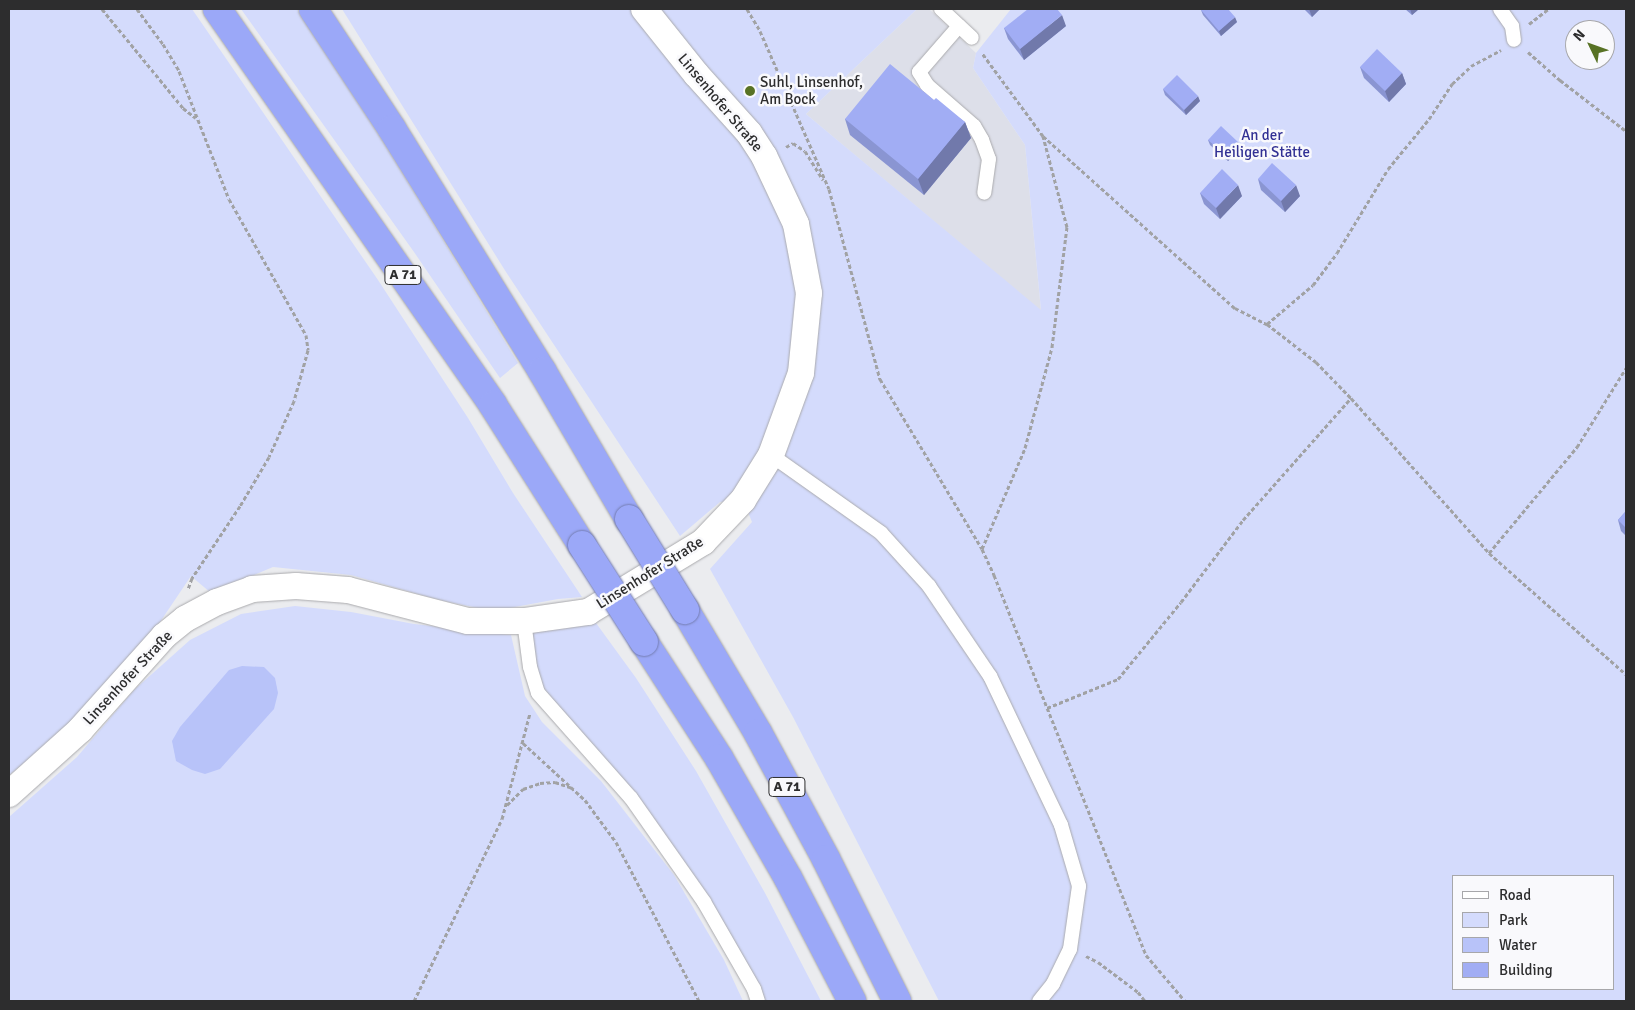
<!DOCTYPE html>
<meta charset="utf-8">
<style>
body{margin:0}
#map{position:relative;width:1635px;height:1010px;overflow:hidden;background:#ebecef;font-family:Signika,sans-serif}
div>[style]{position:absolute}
.built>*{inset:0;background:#dddfe9}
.green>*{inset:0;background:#d4dbfc}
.water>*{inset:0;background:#b8c3f9}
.path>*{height:3px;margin-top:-1.5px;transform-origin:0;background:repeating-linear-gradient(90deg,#a1a2a4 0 4px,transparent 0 6.5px)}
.roads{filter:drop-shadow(0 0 1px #aaaaad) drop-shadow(0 0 1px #aaaaad)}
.lane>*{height:14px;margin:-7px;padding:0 7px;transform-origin:7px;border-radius:7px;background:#fff}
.street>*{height:26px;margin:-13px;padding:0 13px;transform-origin:13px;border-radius:13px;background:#fff}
.highway>*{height:28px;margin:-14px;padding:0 14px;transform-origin:14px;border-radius:14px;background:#9ba8f8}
.bridges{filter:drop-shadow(0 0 1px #747db1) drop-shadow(0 0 1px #747db1)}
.highway-bridge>*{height:28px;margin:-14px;padding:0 14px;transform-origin:14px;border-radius:14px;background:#9ba8f8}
.wall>*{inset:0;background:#8a95d2}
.shaded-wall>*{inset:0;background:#7179ab}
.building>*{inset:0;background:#a1adf4}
.dots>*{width:14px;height:14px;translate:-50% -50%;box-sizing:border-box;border:2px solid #f9f9fc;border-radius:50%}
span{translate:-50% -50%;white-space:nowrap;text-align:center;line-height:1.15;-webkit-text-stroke:5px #f9f9fc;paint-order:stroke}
.shield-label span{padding:1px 4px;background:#f9f9fc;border:1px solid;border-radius:4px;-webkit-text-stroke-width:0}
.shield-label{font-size:14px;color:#2d2d2e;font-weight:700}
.poi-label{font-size:15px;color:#2d2d2e}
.left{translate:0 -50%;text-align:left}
.street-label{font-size:15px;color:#2d2d2e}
.park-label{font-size:15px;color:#323194}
.frame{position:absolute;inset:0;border:10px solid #2d2d2e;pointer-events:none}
.legend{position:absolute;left:1452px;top:875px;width:162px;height:115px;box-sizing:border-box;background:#f9f9fc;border:1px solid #a7a7aa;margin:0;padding:6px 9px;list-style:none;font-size:15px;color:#2d2d2e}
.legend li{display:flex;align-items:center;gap:10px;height:25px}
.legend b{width:25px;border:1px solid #a7a7aa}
.north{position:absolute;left:1565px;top:20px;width:50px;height:50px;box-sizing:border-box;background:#f9f9fc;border:1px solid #a7a7aa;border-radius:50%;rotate:312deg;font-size:14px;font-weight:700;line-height:20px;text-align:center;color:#2d2d2e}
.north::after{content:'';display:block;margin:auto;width:18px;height:22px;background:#587225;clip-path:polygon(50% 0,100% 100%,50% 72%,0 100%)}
</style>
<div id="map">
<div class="built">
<i style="clip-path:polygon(917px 9px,929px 9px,976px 53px,973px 68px,1025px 145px,1041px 311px,806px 114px)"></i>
</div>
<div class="green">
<i style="clip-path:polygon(9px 9px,192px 9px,378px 280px,468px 418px,513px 493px,582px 597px,558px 599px,493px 611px,439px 600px,351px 575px,273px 567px,211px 593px,191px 576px,158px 625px,97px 697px,35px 755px,9px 775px)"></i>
<i style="clip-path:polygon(241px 9px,297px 9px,383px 142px,518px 363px,500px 378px,414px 252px)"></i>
<i style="clip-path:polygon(evenodd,342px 9px,917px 9px,806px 114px,1041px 310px,1025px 145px,973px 68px,976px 53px,1011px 9px,1626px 9px,1626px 1001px,939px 1001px,793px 717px,710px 569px,752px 522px,743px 500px,720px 502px,680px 536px,506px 272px,342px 9px,1575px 30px,1605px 30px,1605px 60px,1575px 60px,1575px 30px,342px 9px,1454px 876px,1614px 876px,1614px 989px,1454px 989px,1454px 876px)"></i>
<i style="clip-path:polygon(295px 606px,351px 612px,414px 624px,511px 635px,525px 696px,542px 722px,601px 781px,674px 875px,724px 960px,743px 1001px,9px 1001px,9px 817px,77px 757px,134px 690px,190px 640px,241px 614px)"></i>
<i style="clip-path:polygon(588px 612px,636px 678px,696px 771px,765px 893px,821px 1001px,758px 1001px,631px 798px,538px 693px,524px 621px)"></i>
</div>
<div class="water">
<i style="clip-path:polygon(242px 666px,264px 667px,275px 678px,278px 693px,274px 709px,220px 769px,205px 774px,192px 770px,176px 761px,172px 741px,180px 727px,229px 670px)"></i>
</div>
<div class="path">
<i style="left:102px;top:9px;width:128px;rotate:50.7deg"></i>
<i style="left:183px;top:108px;width:16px;rotate:38deg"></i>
<i style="left:137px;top:9px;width:44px;rotate:53.4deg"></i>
<i style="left:163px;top:44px;width:31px;rotate:59deg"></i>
<i style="left:179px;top:71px;width:137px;rotate:68.7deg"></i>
<i style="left:229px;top:199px;width:156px;rotate:60.5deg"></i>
<i style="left:306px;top:335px;width:15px;rotate:82deg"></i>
<i style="left:308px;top:350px;width:53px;rotate:105.4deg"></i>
<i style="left:294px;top:401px;width:61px;rotate:114.1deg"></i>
<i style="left:269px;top:457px;width:57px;rotate:120.6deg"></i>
<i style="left:240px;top:506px;width:87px;rotate:123.7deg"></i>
<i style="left:192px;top:578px;width:12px;rotate:110deg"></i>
<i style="left:747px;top:9px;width:26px;rotate:59deg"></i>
<i style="left:760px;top:31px;width:172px;rotate:66.4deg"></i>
<i style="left:829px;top:189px;width:197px;rotate:75deg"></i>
<i style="left:880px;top:379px;width:198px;rotate:59deg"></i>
<i style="left:982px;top:549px;width:29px;rotate:65deg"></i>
<i style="left:994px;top:575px;width:409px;rotate:68.2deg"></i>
<i style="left:1146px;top:955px;width:60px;rotate:49.7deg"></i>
<i style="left:1529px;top:24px;width:24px;rotate:-38deg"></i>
<i style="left:1528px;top:52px;width:43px;rotate:41.2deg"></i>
<i style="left:1560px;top:80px;width:83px;rotate:37.7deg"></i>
<i style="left:1043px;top:136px;width:258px;rotate:41.9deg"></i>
<i style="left:1235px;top:308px;width:36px;rotate:27deg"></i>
<i style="left:1267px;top:324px;width:62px;rotate:37.8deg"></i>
<i style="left:1316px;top:362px;width:50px;rotate:45.8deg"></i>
<i style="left:1351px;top:398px;width:208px;rotate:48.3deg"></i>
<i style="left:1489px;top:553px;width:183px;rotate:41.5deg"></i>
<i style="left:786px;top:147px;width:8px;rotate:-30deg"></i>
<i style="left:793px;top:143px;width:14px;rotate:34deg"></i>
<i style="left:805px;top:151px;width:34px;rotate:58deg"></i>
<i style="left:1267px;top:324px;width:60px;rotate:-40.3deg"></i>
<i style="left:1313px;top:285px;width:40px;rotate:-53deg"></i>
<i style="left:1337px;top:253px;width:98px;rotate:-58.7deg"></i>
<i style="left:1388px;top:169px;width:65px;rotate:-50.6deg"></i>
<i style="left:1429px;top:119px;width:42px;rotate:-56.7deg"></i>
<i style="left:1452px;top:84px;width:26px;rotate:-43deg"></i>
<i style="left:1471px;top:66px;width:34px;rotate:-28deg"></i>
<i style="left:982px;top:549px;width:110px;rotate:-66.9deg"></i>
<i style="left:1025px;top:448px;width:105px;rotate:-75deg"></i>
<i style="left:1052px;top:347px;width:121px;rotate:-82.9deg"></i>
<i style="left:1067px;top:227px;width:94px;rotate:-104.8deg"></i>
<i style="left:1043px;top:136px;width:103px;rotate:-126.3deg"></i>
<i style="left:1489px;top:553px;width:138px;rotate:-50.3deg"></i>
<i style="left:1577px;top:447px;width:93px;rotate:-58.2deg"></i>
<i style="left:1047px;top:708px;width:77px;rotate:-22.2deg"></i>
<i style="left:1118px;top:679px;width:99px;rotate:-50.7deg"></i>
<i style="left:1181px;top:602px;width:103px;rotate:-52.9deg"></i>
<i style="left:1243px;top:520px;width:163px;rotate:-48.5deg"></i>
<i style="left:523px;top:743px;width:84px;rotate:42.6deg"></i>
<i style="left:585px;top:800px;width:52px;rotate:53.6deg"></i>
<i style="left:616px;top:842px;width:179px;rotate:62.4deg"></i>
<i style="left:507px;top:805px;width:23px;rotate:-45deg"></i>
<i style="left:523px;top:789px;width:18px;rotate:-19deg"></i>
<i style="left:540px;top:783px;width:15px;rotate:-4deg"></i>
<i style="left:555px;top:782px;width:18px;rotate:19deg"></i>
<i style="left:1086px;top:956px;width:13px;rotate:27deg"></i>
<i style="left:1098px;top:962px;width:50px;rotate:36.9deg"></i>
<i style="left:1138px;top:992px;width:11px;rotate:52deg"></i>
<i style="left:414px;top:1001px;width:202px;rotate:-64.2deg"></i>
<i style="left:502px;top:819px;width:110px;rotate:-75.2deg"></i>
</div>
<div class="roads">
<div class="lane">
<i style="left:941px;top:9px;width:42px;rotate:43.1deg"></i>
<i style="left:1500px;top:9px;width:21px;rotate:55deg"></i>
<i style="left:1512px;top:26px;width:14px;rotate:82deg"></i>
<i style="left:959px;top:26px;width:61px;rotate:131deg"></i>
<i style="left:919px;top:72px;width:15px;rotate:58deg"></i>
<i style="left:927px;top:85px;width:62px;rotate:41.1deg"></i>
<i style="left:974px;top:126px;width:16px;rotate:60deg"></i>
<i style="left:982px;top:140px;width:20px;rotate:70deg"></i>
<i style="left:989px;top:159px;width:34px;rotate:98deg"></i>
<i style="left:771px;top:455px;width:135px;rotate:35.3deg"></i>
<i style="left:881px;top:533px;width:72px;rotate:47.8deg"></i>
<i style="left:929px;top:586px;width:109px;rotate:55.9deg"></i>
<i style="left:990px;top:676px;width:165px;rotate:64.5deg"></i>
<i style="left:1061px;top:825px;width:64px;rotate:73.6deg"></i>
<i style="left:1079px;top:886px;width:64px;rotate:98.1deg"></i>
<i style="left:1070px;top:949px;width:39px;rotate:116deg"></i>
<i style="left:1053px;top:984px;width:22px;rotate:129deg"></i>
<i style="left:524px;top:621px;width:46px;rotate:82.6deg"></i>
<i style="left:530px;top:667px;width:27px;rotate:73deg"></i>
<i style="left:538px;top:693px;width:140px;rotate:48.5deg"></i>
<i style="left:631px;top:798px;width:127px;rotate:54.9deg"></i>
<i style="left:704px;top:902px;width:100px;rotate:60.1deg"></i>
<i style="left:754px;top:989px;width:13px;rotate:72deg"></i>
</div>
<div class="street">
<i style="left:9px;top:794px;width:96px;rotate:-42deg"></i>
<i style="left:80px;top:730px;width:126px;rotate:-48.2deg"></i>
<i style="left:164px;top:636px;width:27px;rotate:-39deg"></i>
<i style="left:185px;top:619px;width:36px;rotate:-28deg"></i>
<i style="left:217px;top:602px;width:37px;rotate:-20deg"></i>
<i style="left:252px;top:589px;width:44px;rotate:-3.9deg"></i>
<i style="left:296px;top:586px;width:52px;rotate:4.4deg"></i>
<i style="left:348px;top:590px;width:124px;rotate:14.5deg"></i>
<i style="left:468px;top:621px;width:56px"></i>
<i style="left:524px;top:621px;width:65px;rotate:-8deg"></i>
<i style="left:588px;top:612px;width:135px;rotate:-31.3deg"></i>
<i style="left:703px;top:542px;width:58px;rotate:-46.4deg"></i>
<i style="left:743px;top:500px;width:53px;rotate:-58.1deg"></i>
<i style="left:771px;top:455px;width:87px;rotate:-69.9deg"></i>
<i style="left:801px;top:373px;width:80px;rotate:-84.3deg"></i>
<i style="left:809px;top:293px;width:70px;rotate:-100.7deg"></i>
<i style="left:796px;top:224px;width:75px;rotate:-115.2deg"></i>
<i style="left:764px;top:156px;width:27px;rotate:-123deg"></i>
<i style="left:749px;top:133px;width:79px;rotate:-131.9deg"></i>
<i style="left:696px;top:74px;width:83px;rotate:-128.7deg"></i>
</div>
<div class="highway">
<i style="left:217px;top:9px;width:483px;rotate:55.1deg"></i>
<i style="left:493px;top:405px;width:166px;rotate:57.6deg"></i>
<i style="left:313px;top:9px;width:144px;rotate:56.6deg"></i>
<i style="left:392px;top:129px;width:285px;rotate:58.2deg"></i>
<i style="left:542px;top:371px;width:172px;rotate:59.6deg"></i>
<i style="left:685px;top:610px;width:143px;rotate:59.3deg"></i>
<i style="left:758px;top:733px;width:143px;rotate:61.6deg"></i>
<i style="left:826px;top:859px;width:159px;rotate:63.4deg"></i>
<i style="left:644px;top:642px;width:138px;rotate:57.1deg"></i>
<i style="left:719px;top:758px;width:138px;rotate:60.1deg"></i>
<i style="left:788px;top:878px;width:139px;rotate:62.5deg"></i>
</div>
</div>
<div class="bridges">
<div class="highway-bridge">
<i style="left:629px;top:519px;width:107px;rotate:58.4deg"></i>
<i style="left:582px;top:545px;width:115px;rotate:57.4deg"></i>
</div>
</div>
<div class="wall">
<i style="clip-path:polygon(1304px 9px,1320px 9px,1312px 17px)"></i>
<i style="clip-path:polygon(1405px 9px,1419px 9px,1412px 15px)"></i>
<i style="clip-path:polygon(1201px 10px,1237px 22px,1221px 36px,1203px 15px)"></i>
<i style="clip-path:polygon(1066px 26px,1024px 60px,1008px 39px,1004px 28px)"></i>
<i style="clip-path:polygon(1360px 67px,1402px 73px,1406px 84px,1389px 102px,1364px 78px)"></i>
<i style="clip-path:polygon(1163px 89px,1200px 101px,1186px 115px,1165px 95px)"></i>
<i style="clip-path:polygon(934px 100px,965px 122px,971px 138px,924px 195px,850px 135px,845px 119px)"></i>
<i style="clip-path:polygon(1208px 140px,1238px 142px,1240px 147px,1228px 161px,1210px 145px)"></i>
<i style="clip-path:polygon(1258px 179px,1300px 196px,1285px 212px,1261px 190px)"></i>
<i style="clip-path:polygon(1200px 193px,1242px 196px,1220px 219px,1204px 204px)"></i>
<i style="clip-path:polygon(1626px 511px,1626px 536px,1621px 531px,1618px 520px)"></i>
</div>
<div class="shaded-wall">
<i style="clip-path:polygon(1309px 9px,1320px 9px,1312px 17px)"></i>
<i style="clip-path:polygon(1410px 9px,1419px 9px,1412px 15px)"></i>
<i style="clip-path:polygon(1062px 15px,1066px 26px,1024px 60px,1020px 49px)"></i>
<i style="clip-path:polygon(1235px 17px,1237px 22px,1221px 36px,1219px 31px)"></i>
<i style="clip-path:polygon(1402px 73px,1406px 84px,1389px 102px,1385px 91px)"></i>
<i style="clip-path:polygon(1198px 96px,1200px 101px,1186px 115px,1184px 110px)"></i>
<i style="clip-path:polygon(965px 122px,971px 138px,924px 195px,918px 179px)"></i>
<i style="clip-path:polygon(1238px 142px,1240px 147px,1228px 161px,1226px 156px)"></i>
<i style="clip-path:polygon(1238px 185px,1242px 196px,1220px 219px,1216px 208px)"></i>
<i style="clip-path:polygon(1296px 185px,1300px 196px,1285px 212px,1281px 201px)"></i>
</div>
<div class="building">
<i style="clip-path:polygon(1028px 9px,1057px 9px,1062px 15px,1020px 49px,1004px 28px)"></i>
<i style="clip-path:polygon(1202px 9px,1228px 9px,1235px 17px,1219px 31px,1201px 10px)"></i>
<i style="clip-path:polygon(1377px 49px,1402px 73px,1385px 91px,1360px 67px)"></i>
<i style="clip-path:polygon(890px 64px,934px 100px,936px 98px,965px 122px,918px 179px,845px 119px)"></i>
<i style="clip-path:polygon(1177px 75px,1198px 96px,1184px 110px,1163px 89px)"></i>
<i style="clip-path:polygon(1221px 126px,1238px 142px,1226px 156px,1208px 140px)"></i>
<i style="clip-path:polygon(1272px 163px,1296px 185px,1281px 201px,1258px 179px)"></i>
<i style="clip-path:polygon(1222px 169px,1238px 185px,1216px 208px,1200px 193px)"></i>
<i style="clip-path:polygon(1626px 511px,1626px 528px,1618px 520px)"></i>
</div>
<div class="dots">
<i style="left:750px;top:91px;background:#587225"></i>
</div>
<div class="shield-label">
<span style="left:403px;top:275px">A 71</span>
<span style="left:787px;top:787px">A 71</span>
</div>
<div class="poi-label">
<span class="left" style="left:760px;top:91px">Suhl, Linsenhof,<br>Am Bock</span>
</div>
<div class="street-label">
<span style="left:720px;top:103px;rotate:50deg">Linsenhofer Straße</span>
<span style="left:650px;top:573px;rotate:-32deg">Linsenhofer Straße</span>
<span style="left:128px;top:678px;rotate:-47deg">Linsenhofer Straße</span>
</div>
<div class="park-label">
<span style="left:1262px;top:144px">An der<br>Heiligen Stätte</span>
</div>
<div class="frame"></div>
<ul class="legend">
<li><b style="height:6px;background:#fff"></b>Road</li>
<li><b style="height:14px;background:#d4dbfc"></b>Park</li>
<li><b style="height:14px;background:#b8c3f9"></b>Water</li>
<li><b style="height:14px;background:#a1adf4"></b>Building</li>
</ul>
<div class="north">N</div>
</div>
